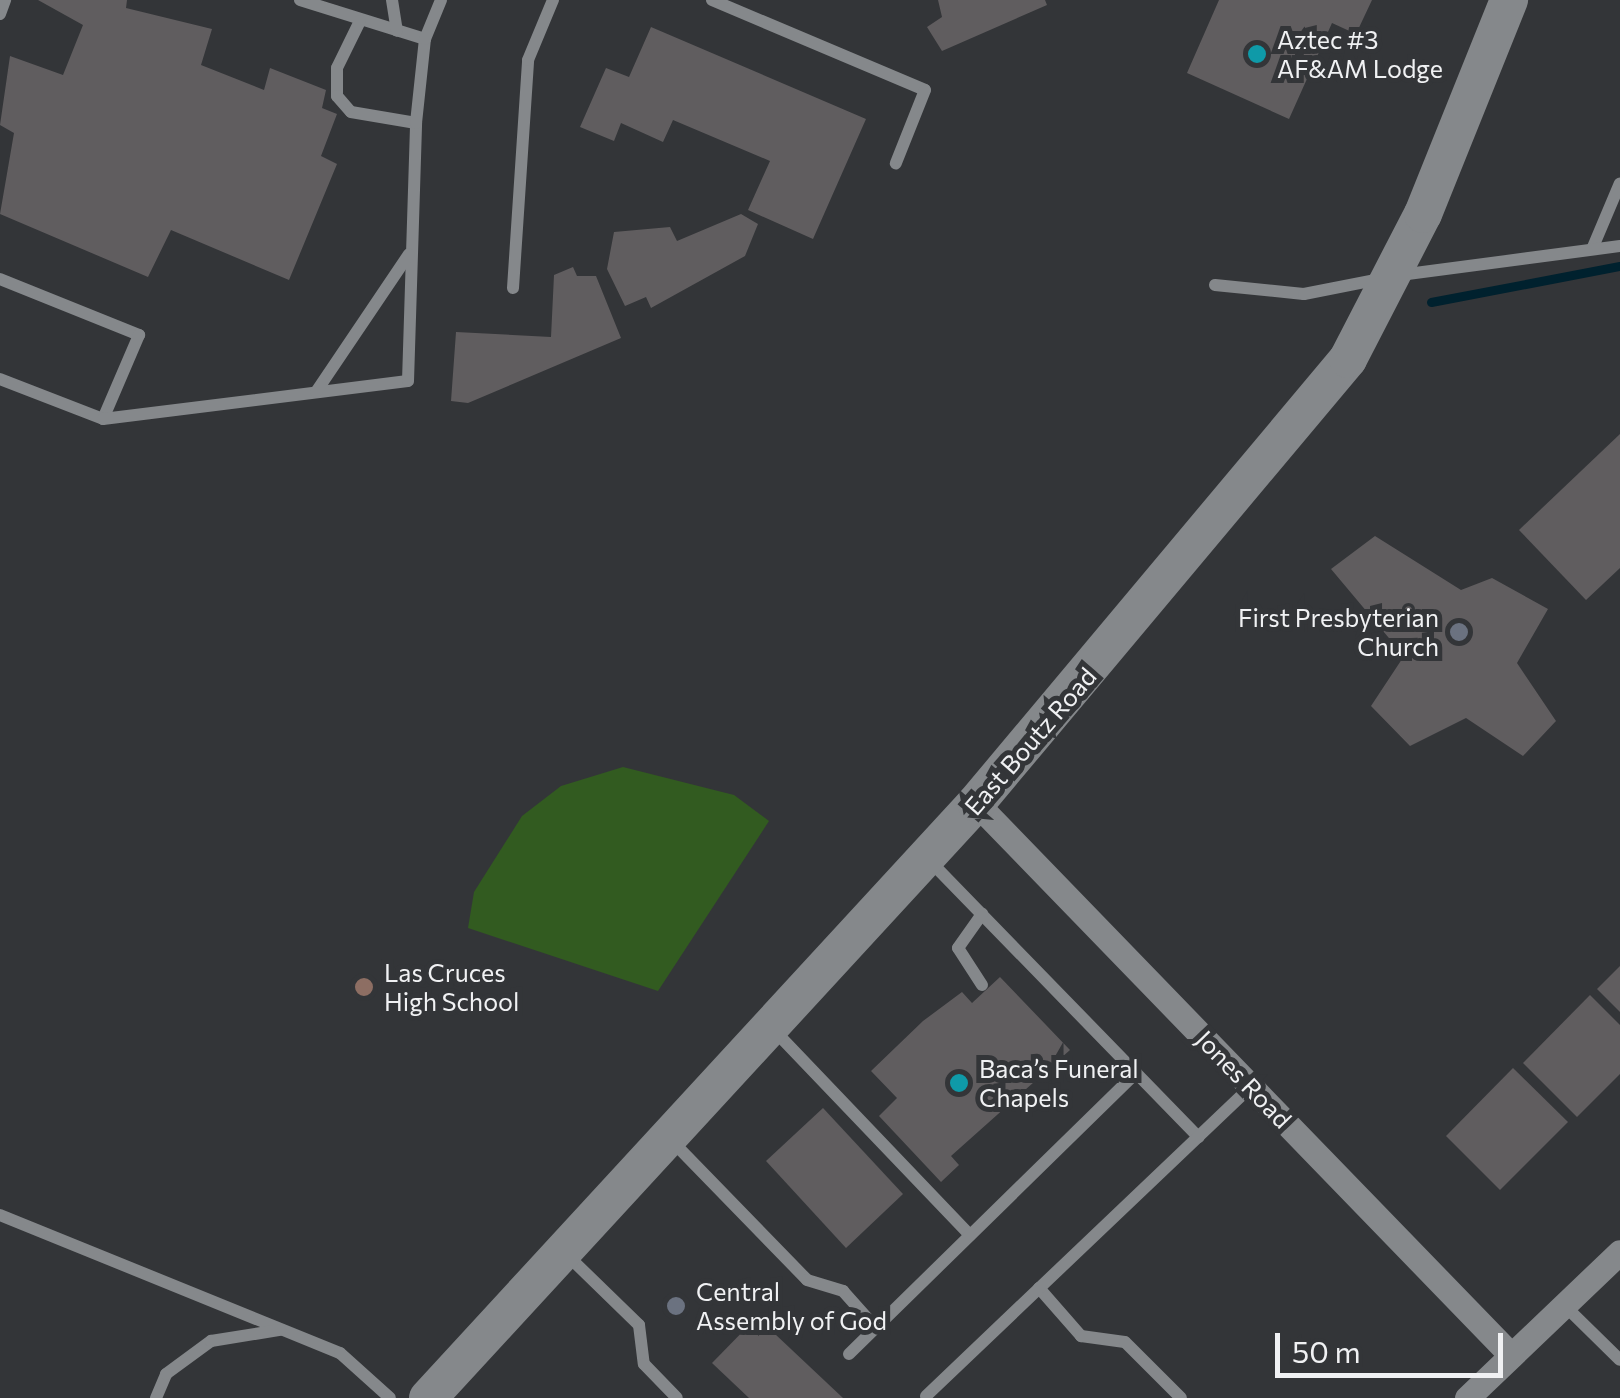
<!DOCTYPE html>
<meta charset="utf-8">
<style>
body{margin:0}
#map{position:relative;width:1620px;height:1398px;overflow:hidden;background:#333538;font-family:Commissioner,sans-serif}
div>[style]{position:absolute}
.green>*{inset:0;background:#325b20}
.stream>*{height:9px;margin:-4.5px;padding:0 4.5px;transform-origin:4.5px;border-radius:4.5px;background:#00212e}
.building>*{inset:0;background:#605d5f}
.lane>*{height:12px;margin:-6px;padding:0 6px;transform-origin:6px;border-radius:6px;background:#85888b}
.street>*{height:25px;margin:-12.5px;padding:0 12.5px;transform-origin:12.5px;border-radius:12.5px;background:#85888b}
.secondary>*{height:38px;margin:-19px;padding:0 19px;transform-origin:19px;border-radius:19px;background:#85888b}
.dots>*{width:28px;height:28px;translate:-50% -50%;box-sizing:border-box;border:5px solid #333538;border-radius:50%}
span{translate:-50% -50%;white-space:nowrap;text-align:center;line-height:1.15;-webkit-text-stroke:10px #333538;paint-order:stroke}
.poi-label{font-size:25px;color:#f0f1f3}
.left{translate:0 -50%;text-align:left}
.right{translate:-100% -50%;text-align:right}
.street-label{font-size:25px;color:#f0f1f3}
.scale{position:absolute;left:1275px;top:1333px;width:228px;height:45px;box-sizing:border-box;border:5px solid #f0f1f3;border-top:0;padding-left:12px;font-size:30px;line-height:35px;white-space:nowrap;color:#f0f1f3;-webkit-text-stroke:8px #333538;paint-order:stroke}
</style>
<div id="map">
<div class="green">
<i style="clip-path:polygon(623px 767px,734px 795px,769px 821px,658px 991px,468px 928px,474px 892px,522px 816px,561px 786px)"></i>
</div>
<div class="stream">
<i style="left:1431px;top:302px;width:192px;rotate:-10.8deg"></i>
</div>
<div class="building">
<i style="clip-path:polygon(38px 0,127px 0,126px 8px,212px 29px,201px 65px,264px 90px,270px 68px,326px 90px,322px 108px,337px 114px,321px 156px,337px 164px,289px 280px,171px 230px,148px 277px,0 214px,14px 133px,0 125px,10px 56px,63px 75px,83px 25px)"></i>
<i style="clip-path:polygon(938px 0,1045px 0,1047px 5px,942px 51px,927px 27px,942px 17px)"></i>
<i style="clip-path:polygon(1219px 0,1372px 0,1356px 34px,1332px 23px,1289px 119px,1187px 73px)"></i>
<i style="clip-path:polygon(651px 27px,866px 119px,813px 239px,748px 210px,770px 161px,673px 120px,663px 142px,621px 123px,614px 141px,580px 127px,606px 68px,629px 77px)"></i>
<i style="clip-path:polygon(741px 214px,758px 224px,745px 256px,651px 308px,646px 297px,625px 306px,607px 269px,614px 232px,670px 227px,677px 241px)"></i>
<i style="clip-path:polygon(573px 267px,577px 276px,596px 276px,621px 338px,468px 403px,451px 401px,456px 332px,551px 337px,554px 275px)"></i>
<i style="clip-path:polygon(1620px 434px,1620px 568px,1586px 600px,1519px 530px)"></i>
<i style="clip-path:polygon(1375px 536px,1461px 590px,1492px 578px,1548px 609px,1517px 663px,1556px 721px,1523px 756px,1466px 718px,1410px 746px,1371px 706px,1404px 656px,1331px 569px)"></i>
<i style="clip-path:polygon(1620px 966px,1620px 1012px,1597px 989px)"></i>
<i style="clip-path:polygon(1000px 977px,1070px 1050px,951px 1156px,959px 1165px,941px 1182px,879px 1116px,897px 1098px,871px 1071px,923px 1021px,962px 992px,972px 1003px)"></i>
<i style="clip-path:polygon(1590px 995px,1620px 1025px,1620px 1074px,1577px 1117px,1523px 1063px)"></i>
<i style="clip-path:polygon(1513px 1068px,1568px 1122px,1500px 1190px,1446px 1136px)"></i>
<i style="clip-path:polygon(823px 1108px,903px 1194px,846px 1248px,766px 1161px)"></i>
<i style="clip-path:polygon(757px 1317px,843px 1398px,749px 1398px,712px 1363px)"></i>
</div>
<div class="lane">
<i style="left:300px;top:0;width:131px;rotate:17.3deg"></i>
<i style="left:392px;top:0;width:31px;rotate:81deg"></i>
<i style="left:712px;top:0;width:231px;rotate:22.9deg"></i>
<i style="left:925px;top:90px;width:79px;rotate:111.7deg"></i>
<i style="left:0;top:14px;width:15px;rotate:-70deg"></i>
<i style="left:360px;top:21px;width:52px;rotate:116.1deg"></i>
<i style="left:337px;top:68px;width:28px;rotate:90deg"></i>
<i style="left:337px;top:96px;width:21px;rotate:49deg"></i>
<i style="left:351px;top:112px;width:66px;rotate:9.6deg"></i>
<i style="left:1593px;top:247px;width:69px;rotate:-67.1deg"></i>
<i style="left:1400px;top:275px;width:222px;rotate:-7.5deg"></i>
<i style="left:0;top:279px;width:150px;rotate:21.9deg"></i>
<i style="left:139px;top:335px;width:91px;rotate:113.2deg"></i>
<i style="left:1215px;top:285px;width:89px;rotate:5.8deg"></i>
<i style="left:1304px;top:294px;width:77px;rotate:-11.2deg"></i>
<i style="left:513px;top:288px;width:228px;rotate:-86.2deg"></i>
<i style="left:528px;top:60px;width:65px;rotate:-67.4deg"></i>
<i style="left:0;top:379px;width:110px;rotate:21.2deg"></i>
<i style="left:103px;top:419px;width:307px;rotate:-7.1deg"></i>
<i style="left:408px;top:381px;width:258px;rotate:-88.2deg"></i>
<i style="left:416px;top:123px;width:84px;rotate:-83.9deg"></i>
<i style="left:425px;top:39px;width:42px;rotate:-67.7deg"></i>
<i style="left:316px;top:392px;width:166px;rotate:-56deg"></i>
<i style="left:928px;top:859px;width:388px;rotate:45.8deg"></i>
<i style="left:982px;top:985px;width:44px;rotate:-123deg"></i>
<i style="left:958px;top:948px;width:42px;rotate:-54.8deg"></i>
<i style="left:771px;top:1027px;width:288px;rotate:46.3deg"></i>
<i style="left:671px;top:1140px;width:195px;rotate:45.8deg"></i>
<i style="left:807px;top:1280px;width:38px;rotate:17deg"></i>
<i style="left:843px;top:1291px;width:50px;rotate:48.3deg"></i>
<i style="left:0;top:1215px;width:367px;rotate:22.1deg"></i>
<i style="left:340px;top:1353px;width:67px;rotate:42deg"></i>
<i style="left:566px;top:1254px;width:102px;rotate:44.2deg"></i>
<i style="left:639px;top:1325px;width:39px;rotate:83deg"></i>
<i style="left:644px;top:1364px;width:47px;rotate:45.9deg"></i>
<i style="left:1039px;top:1288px;width:64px;rotate:48.8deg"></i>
<i style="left:1081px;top:1336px;width:44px;rotate:7.8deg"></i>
<i style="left:1125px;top:1342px;width:79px;rotate:45deg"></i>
<i style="left:1564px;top:1305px;width:78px;rotate:44.5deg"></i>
<i style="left:849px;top:1354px;width:402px;rotate:-44.4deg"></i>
<i style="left:926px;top:1396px;width:449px;rotate:-43.6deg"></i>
<i style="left:156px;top:1398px;width:26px;rotate:-67deg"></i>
<i style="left:166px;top:1374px;width:56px;rotate:-36.3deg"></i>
<i style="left:211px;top:1341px;width:70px;rotate:-9.1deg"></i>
</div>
<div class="street">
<i style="left:976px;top:803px;width:769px;rotate:45.9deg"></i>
<i style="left:1467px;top:1398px;width:211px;rotate:-43.7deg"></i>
</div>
<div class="secondary">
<i style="left:428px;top:1398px;width:809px;rotate:-47.35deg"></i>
<i style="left:976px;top:803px;width:579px;rotate:-50.04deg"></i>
<i style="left:1348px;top:359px;width:163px;rotate:-62.7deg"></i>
<i style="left:1423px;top:214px;width:231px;rotate:-68.1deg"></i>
</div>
<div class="dots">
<i style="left:1257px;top:54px;background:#0f9aa8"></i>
<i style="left:1459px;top:632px;background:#6b7280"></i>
<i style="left:364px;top:987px;background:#8d6e63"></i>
<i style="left:959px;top:1083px;background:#0f9aa8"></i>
<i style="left:676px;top:1306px;background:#6b7280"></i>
</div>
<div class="poi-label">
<span class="left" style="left:1277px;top:54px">Aztec #3<br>AF&amp;AM Lodge</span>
<span class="right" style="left:1439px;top:632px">First Presbyterian<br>Church</span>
<span class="left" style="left:384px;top:987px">Las Cruces<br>High School</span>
<span class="left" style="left:979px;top:1083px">Baca’s Funeral<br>Chapels</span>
<span class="left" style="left:696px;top:1306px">Central<br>Assembly of God</span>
</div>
<div class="street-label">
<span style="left:1030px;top:741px;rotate:-49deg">East Boutz Road</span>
<span style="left:1244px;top:1079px;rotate:46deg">Jones Road</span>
</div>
<div class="scale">50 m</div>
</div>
